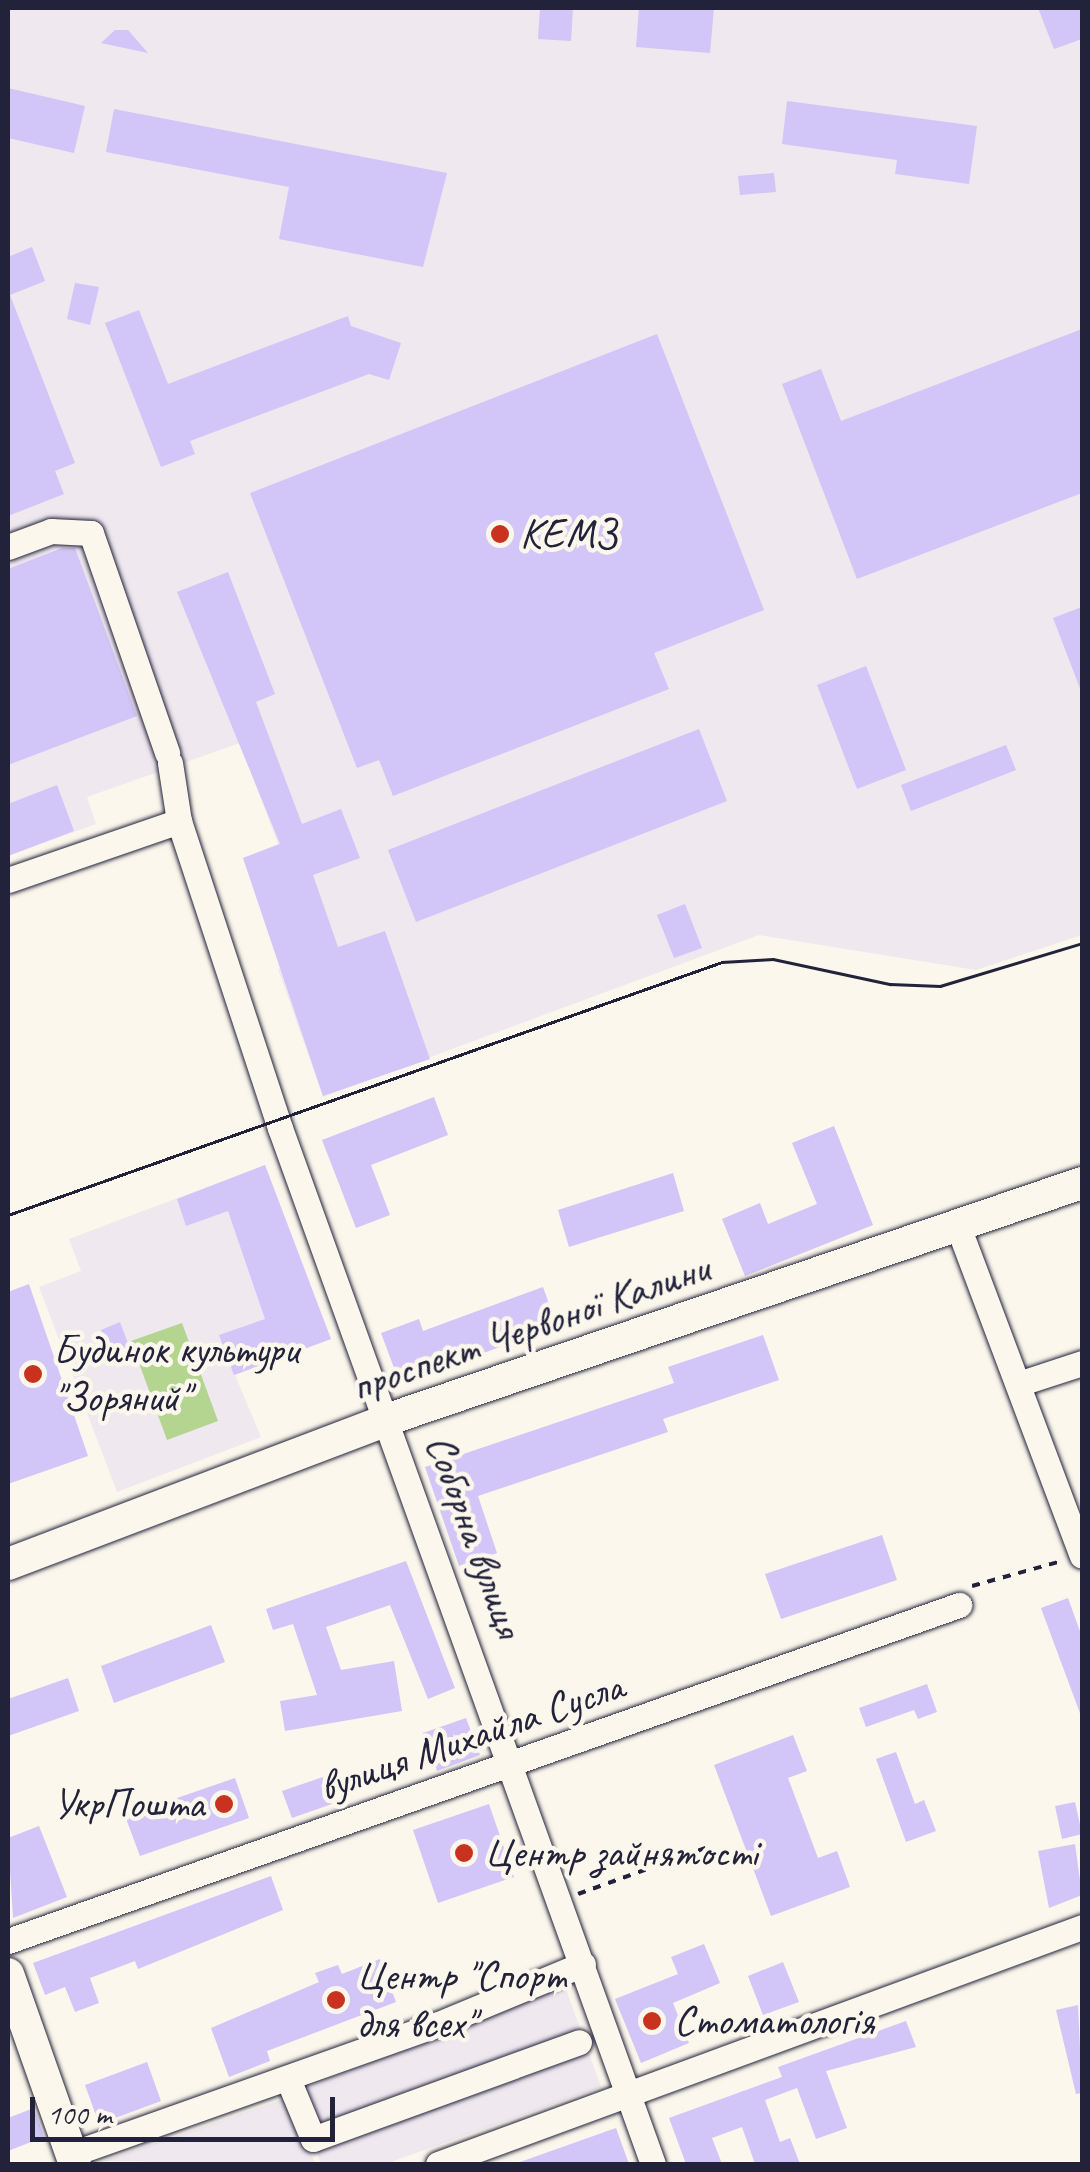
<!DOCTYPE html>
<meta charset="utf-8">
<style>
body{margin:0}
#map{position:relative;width:1090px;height:2172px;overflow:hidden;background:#fbf7ec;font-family:Caveat,sans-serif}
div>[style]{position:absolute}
.built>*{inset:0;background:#efe8ef}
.green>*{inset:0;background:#b3d58f}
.building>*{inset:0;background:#d2c5f7}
.path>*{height:4px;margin-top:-2px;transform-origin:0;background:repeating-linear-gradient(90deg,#22223b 0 8px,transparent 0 16px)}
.roads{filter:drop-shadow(0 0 2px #22223b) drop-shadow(0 0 2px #22223b)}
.minor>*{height:25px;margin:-12.5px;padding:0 12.5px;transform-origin:12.5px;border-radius:12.5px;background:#fbf7ec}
.major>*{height:32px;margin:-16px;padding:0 16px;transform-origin:16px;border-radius:16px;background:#fbf7ec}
.tram>*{height:2.5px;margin:-1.25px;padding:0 1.25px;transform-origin:1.25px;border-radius:1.25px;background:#22223b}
.dots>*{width:28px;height:28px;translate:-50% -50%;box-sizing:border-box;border:5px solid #fbf7ec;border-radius:50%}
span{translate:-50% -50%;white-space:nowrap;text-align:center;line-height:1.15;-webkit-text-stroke:9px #fbf7ec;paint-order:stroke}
.poi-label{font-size:42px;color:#22223b}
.left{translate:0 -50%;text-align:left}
.right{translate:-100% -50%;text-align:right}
.street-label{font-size:42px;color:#22223b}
.frame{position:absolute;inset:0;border:10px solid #22223b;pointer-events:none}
.scale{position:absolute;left:30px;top:2097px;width:305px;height:45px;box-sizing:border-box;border:5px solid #22223b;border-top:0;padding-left:12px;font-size:30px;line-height:35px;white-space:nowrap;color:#22223b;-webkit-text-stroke:8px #fbf7ec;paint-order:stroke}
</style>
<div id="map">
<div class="built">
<i style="clip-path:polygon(8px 8px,1082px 8px,1082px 935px,976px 970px,759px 935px,323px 1097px,278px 969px,298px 962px,276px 951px,243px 858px,278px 844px,240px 743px,87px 797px,96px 824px,8px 856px)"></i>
<i style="clip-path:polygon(265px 1165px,331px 1339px,235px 1375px,261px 1437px,117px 1492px,39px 1287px,81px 1271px,69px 1239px)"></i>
<i style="clip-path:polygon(565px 1986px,601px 2087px,385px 2164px,321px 2164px,296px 2091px)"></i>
<i style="clip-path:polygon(290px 2097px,315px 2164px,103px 2161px)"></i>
</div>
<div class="green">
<i style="clip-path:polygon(182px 1323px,218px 1421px,167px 1440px,131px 1341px)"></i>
</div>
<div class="building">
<i style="clip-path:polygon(540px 8px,573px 8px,571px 41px,538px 39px)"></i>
<i style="clip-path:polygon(639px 8px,714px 8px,710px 53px,636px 47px)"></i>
<i style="clip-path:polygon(1038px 8px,1082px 8px,1082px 39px,1054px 49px)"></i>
<i style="clip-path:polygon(115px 30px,128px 30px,148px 53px,101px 43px)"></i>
<i style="clip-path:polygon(8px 88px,85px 106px,74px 153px,8px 138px)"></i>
<i style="clip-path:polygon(787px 101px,977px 126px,969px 184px,895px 174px,897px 160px,782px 144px)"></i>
<i style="clip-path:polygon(114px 109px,447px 173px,423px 267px,279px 239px,289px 187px,106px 152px)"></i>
<i style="clip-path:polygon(774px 173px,776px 192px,740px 195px,738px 176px)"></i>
<i style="clip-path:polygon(32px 247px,45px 281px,10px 295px,75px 463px,55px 471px,64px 494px,8px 516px,8px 257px)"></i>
<i style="clip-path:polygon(75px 283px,99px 287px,90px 325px,67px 319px)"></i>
<i style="clip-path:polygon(139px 310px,168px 384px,348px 316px,351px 326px,401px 343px,389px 380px,369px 374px,190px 441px,195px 454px,161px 467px,105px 323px)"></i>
<i style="clip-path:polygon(1082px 329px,1082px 493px,857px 579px,782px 384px,821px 369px,841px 421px)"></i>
<i style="clip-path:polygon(657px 334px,764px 610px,654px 653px,669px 689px,393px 796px,379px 760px,357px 768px,250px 493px)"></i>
<i style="clip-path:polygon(62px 548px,75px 548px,137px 716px,8px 765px,8px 569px)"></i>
<i style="clip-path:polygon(228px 572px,275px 694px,256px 702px,302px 824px,341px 809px,360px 858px,313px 875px,338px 947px,385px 931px,430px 1059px,323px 1096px,243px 858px,280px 844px,177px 592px)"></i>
<i style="clip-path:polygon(1082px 607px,1082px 691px,1081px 691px,1053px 618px)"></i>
<i style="clip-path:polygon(866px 666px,906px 770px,857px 789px,817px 685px)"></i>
<i style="clip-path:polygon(699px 729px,727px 801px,416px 922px,388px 850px)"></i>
<i style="clip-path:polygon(1006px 745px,1016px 770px,911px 811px,901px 785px)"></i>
<i style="clip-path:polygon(57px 785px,74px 831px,8px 856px,8px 804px)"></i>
<i style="clip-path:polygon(685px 904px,702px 948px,674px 958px,657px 915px)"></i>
<i style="clip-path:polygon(434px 1097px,448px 1135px,371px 1165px,390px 1215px,356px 1228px,322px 1140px)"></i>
<i style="clip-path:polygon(834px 1126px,873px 1225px,745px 1276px,722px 1219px,760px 1203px,768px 1224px,817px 1204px,792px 1143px)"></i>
<i style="clip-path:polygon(265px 1165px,331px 1339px,234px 1375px,219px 1335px,265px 1319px,228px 1211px,186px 1226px,177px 1199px)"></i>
<i style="clip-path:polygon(673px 1173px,684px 1211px,569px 1247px,558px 1210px)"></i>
<i style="clip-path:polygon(29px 1284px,88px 1456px,8px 1484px,8px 1292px)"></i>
<i style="clip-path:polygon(543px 1287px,557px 1326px,400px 1384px,381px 1333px,419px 1319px,423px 1331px)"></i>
<i style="clip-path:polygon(120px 1322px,129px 1346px,110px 1354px,101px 1330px)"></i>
<i style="clip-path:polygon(763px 1335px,779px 1380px,663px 1419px,668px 1432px,478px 1496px,497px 1553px,459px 1566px,425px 1467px,674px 1383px,668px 1367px)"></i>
<i style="clip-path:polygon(882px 1535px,897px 1580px,781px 1619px,765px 1574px)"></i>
<i style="clip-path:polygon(406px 1561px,455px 1688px,428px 1699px,390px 1605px,326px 1627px,341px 1670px,394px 1661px,402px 1711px,285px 1731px,280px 1701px,317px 1695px,293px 1624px,273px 1630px,266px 1609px)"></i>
<i style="clip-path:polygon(1068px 1598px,1082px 1637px,1081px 1716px,1041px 1608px)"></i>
<i style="clip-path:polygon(211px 1625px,225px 1662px,114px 1703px,101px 1666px)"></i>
<i style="clip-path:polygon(68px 1678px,79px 1711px,8px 1736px,8px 1699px)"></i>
<i style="clip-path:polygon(927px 1684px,937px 1712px,918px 1719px,914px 1710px,866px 1727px,859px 1708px)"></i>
<i style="clip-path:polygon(466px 1718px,480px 1755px,437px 1771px,423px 1733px)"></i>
<i style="clip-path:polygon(793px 1735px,807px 1771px,788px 1778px,818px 1858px,837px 1851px,850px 1887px,771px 1916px,714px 1765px)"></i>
<i style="clip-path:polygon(896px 1752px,915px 1804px,924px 1800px,936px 1831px,906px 1842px,876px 1759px)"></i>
<i style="clip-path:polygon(323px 1777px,332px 1804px,292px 1818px,282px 1791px)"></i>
<i style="clip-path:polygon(235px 1778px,249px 1818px,140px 1856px,125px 1816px)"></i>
<i style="clip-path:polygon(1075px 1802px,1082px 1834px,1062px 1839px,1055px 1806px)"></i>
<i style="clip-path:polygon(489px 1804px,514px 1877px,438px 1903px,413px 1830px)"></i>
<i style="clip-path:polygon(39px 1826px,67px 1897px,13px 1918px,8px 1838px)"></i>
<i style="clip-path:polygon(1075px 1844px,1082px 1895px,1049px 1908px,1038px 1851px)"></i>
<i style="clip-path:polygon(271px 1876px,283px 1910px,138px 1969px,135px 1961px,90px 1978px,99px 2003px,75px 2012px,65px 1987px,45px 1995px,33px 1963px)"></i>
<i style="clip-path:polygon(704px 1944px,720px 1983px,673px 2003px,689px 2043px,641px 2063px,615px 1999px,678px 1974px,671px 1957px)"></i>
<i style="clip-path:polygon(380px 1959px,396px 2002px,267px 2051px,270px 2061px,229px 2077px,211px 2028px,319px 1982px,315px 1973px,338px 1965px,342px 1974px)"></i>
<i style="clip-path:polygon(783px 1962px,799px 2002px,763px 2015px,748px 1976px)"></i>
<i style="clip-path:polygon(1078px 2005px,1082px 2093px,1076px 2094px,1056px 2010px)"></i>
<i style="clip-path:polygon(906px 2021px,916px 2047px,826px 2071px,847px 2128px,816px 2139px,797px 2088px,765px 2100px,780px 2142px,790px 2138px,800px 2164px,755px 2164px,742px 2127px,712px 2138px,722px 2164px,686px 2164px,669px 2118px,782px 2077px,778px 2067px)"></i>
<i style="clip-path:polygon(147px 2062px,161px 2101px,99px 2124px,85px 2085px)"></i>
<i style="clip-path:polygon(34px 2108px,44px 2137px,8px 2151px,8px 2118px)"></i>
<i style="clip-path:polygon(616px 2128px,629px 2164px,521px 2164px,520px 2162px)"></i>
</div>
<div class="path">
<i style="left:972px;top:1586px;width:89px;rotate:-15.6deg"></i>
<i style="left:578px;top:1894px;width:138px;rotate:-19.9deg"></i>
</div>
<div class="roads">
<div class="minor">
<i style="left:8px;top:547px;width:46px;rotate:-20.4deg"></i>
<i style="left:51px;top:531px;width:40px;rotate:2.9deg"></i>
<i style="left:91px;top:533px;width:233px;rotate:70.9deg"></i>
<i style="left:170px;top:763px;width:59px;rotate:81.2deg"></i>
<i style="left:179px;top:821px;width:323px;rotate:71.8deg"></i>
<i style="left:280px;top:1128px;width:1101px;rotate:70.2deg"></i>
<i style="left:8px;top:880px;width:181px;rotate:-19deg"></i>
<i style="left:959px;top:1229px;width:349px;rotate:69.4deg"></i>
<i style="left:1021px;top:1383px;width:64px;rotate:-18.2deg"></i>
<i style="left:8px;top:1941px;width:1009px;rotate:-19.46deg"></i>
<i style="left:288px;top:2079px;width:65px;rotate:67.4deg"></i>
<i style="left:313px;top:2139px;width:283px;rotate:-20deg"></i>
<i style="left:71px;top:2154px;width:387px;rotate:-19.5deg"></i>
<i style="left:436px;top:2025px;width:159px;rotate:-22.5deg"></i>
<i style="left:438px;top:2164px;width:686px;rotate:-20.2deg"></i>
</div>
<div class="major">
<i style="left:8px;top:1564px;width:408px;rotate:-20.8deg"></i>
<i style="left:389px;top:1419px;width:732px;rotate:-18.81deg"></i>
<i style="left:8px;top:1974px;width:201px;rotate:70.6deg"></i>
</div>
</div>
<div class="tram">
<i style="left:8px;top:1215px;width:757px;rotate:-19.51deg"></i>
<i style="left:722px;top:962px;width:51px;rotate:-3.4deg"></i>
<i style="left:773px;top:959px;width:120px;rotate:12.1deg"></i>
<i style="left:890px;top:984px;width:50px;rotate:2.3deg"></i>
<i style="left:940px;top:986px;width:148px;rotate:-16.8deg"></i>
</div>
<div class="dots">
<i style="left:500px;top:534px;background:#c8321e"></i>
<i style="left:33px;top:1374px;background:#c8321e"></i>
<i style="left:224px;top:1804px;background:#c8321e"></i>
<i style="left:464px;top:1853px;background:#c8321e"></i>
<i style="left:336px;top:2000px;background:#c8321e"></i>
<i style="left:652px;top:2021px;background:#c8321e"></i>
</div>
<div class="poi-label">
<span class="left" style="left:520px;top:534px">КЕМЗ</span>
<span class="left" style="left:53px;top:1374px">Будинок культури<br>"Зоряний"</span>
<span class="right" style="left:204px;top:1804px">УкрПошта</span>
<span class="left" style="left:484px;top:1853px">Центр зайнятості</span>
<span class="left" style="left:356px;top:2000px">Центр "Спорт<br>для всех"</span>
<span class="left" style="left:674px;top:2021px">Стоматологія</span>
</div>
<div class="street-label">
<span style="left:530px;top:1328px;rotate:-19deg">проспект Червоної Калини</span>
<span style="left:474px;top:1536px;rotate:70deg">Соборна вулиця</span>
<span style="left:471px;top:1737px;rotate:-19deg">вулиця Михайла Сусла</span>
</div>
<div class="frame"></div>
<div class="scale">100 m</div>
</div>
